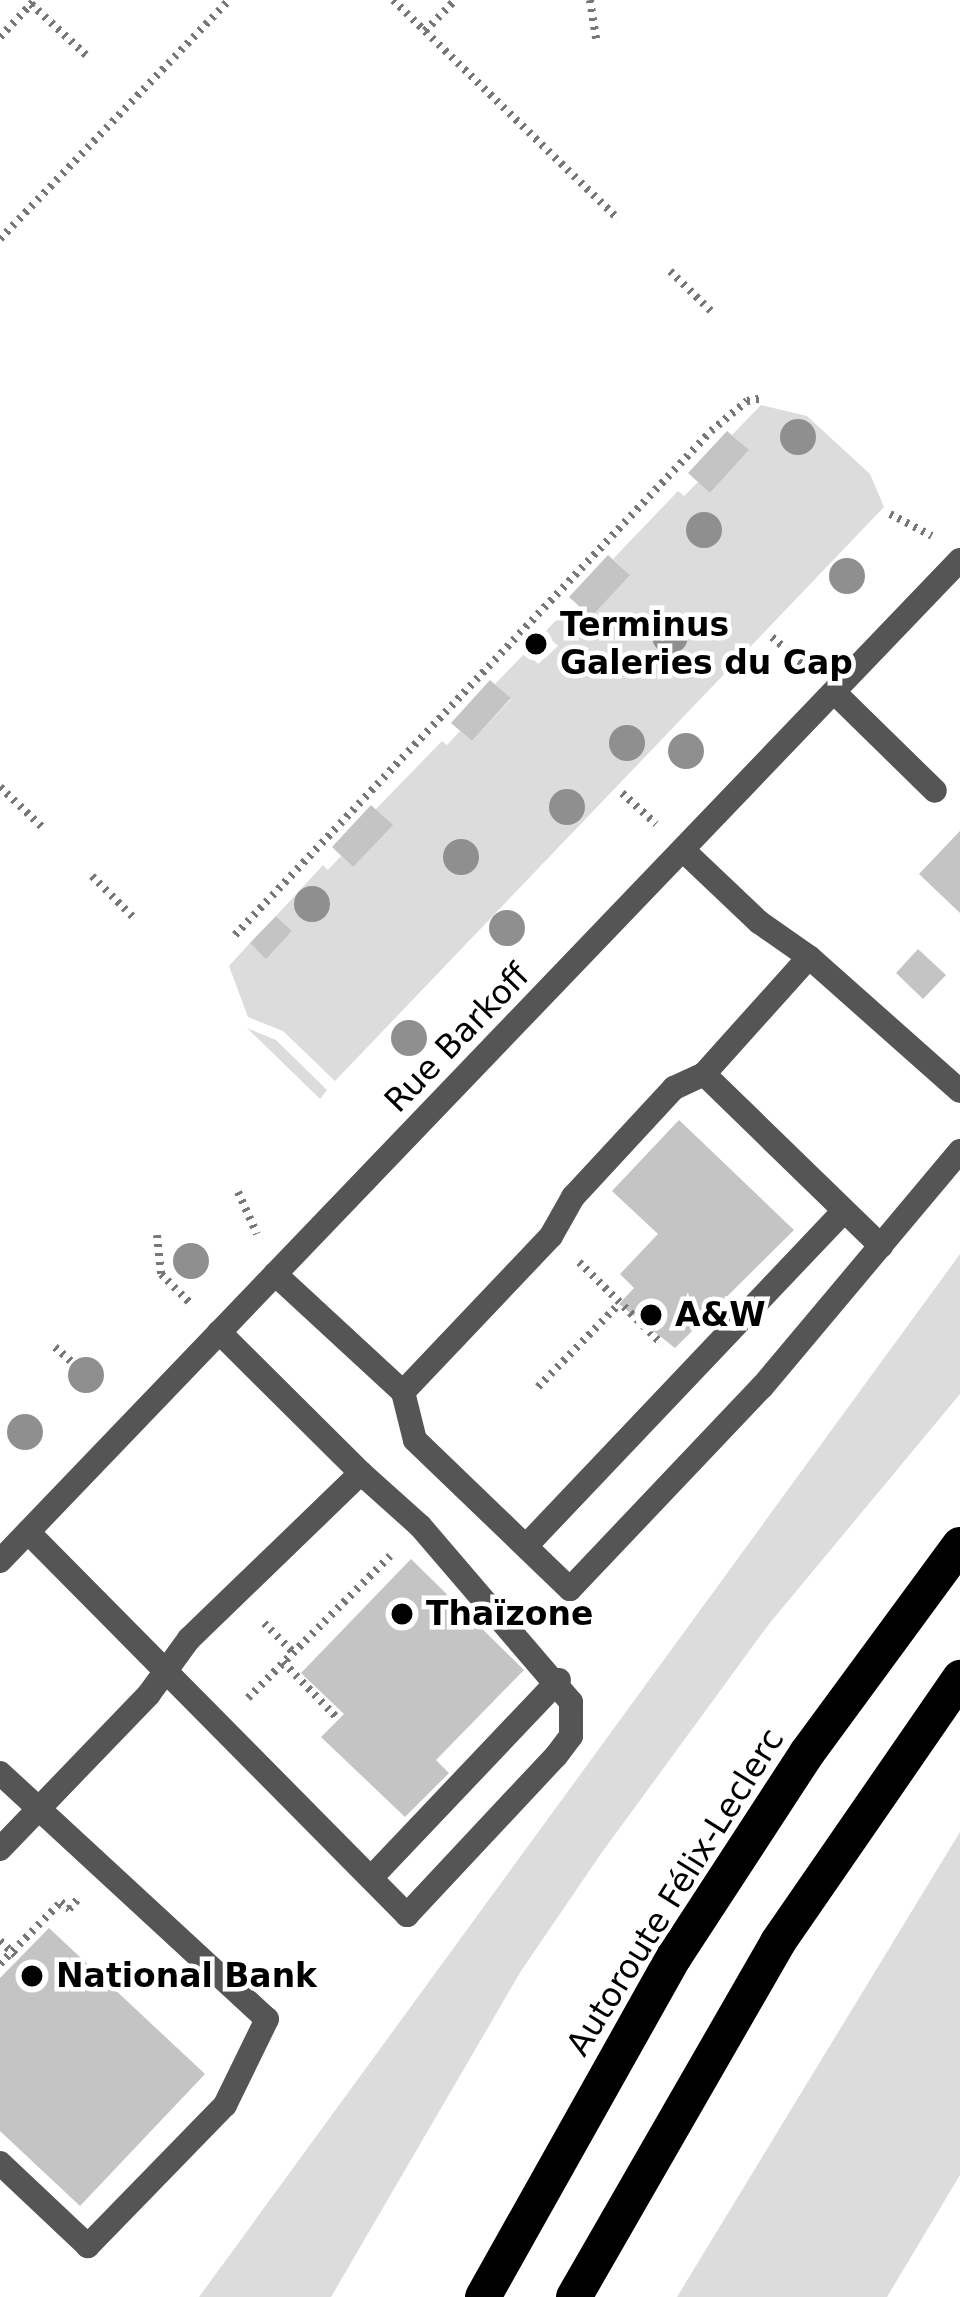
<!DOCTYPE html>
<meta charset="utf-8">
<style>
body{margin:0}
#map{position:relative;width:960px;height:2297px;overflow:hidden;background:#fff;font-family:"DejaVu Sans",sans-serif}
div>[style]{position:absolute}
.green>*{inset:0;background:#dcdcdc}
.building>*{inset:0;background:#c4c4c4}
.path>*{height:8px;margin-top:-4px;transform-origin:0;background:repeating-linear-gradient(90deg,#777 0 3px,transparent 0 9px)}
.service>*{height:24px;margin:-12px;padding:0 12px;transform-origin:12px;border-radius:12px;background:#555}
.tertiary>*{height:24px;margin:-12px;padding:0 12px;transform-origin:12px;border-radius:12px;background:#555}
.motorway>*{height:36px;margin:-18px;padding:0 18px;transform-origin:18px;border-radius:18px;background:#000}
.trees>*{width:36px;height:36px;margin:-18px;border-radius:50%;background:#8f8f8f}
.dots>*{width:33px;height:33px;translate:-50% -50%;box-sizing:border-box;border:6px solid #fff;border-radius:50%}
span{translate:-50% -50%;white-space:nowrap;text-align:center;line-height:1.15;-webkit-text-stroke:9px #fff;paint-order:stroke}
.poi-label{font-size:33px;color:#000;font-weight:700}
.left{translate:0 -50%;text-align:left}
.street-label{font-size:33px;color:#000}
</style>
<div id="map">
<div class="green">
<i style="clip-path:polygon(761px 405px,807px 416px,870px 474px,884px 507px,335px 1081px,283px 1031px,248px 1017px,229px 966px,250px 943px,266px 958px,292px 931px,276px 916px,323px 865px,328px 870px,341px 856px,353px 867px,375px 810px,442px 741px,447px 745px,460px 731px,472px 741px,511px 699px,495px 684px,526px 652px,538px 664px,558px 646px,544px 633px,560px 616px,565px 620px,579px 606px,591px 616px,629px 574px,613px 559px,678px 491px,684px 496px,698px 482px,710px 493px,748px 451px,732px 435px)"></i>
<i style="clip-path:polygon(247px 1028px,276px 1040px,327px 1090px,320px 1099px)"></i>
<i style="clip-path:polygon(960px 1254px,960px 1394px,769px 1624px,600px 1855px,521px 1971px,331px 2297px,199px 2297px)"></i>
<i style="clip-path:polygon(960px 1832px,960px 2175px,887px 2297px,677px 2297px)"></i>
</div>
<div class="building">
<i style="clip-path:polygon(727px 431px,749px 450px,710px 493px,688px 473px)"></i>
<i style="clip-path:polygon(608px 555px,630px 575px,591px 617px,569px 597px)"></i>
<i style="clip-path:polygon(490px 680px,511px 698px,472px 741px,451px 723px)"></i>
<i style="clip-path:polygon(371px 805px,393px 825px,353px 867px,332px 847px)"></i>
<i style="clip-path:polygon(960px 831px,960px 913px,919px 874px)"></i>
<i style="clip-path:polygon(276px 916px,292px 931px,266px 959px,250px 943px)"></i>
<i style="clip-path:polygon(918px 949px,946px 975px,923px 999px,896px 973px)"></i>
<i style="clip-path:polygon(679px 1120px,794px 1230px,675px 1348px,619px 1304px,634px 1288px,620px 1274px,658px 1234px,612px 1191px)"></i>
<i style="clip-path:polygon(411px 1559px,524px 1670px,436px 1760px,449px 1773px,405px 1817px,321px 1737px,344px 1714px,301px 1673px)"></i>
<i style="clip-path:polygon(49px 1928px,205px 2074px,80px 2206px,0 2131px,0 1978px)"></i>
</div>
<div class="path">
<i style="left:393px;top:0;width:315px;rotate:44.2deg"></i>
<i style="left:590px;top:0;width:39px;rotate:81deg"></i>
<i style="left:31px;top:4px;width:75px;rotate:42.8deg"></i>
<i style="left:425px;top:31px;width:43px;rotate:-45.9deg"></i>
<i style="left:0;top:37px;width:51px;rotate:-46.6deg"></i>
<i style="left:0;top:239px;width:331px;rotate:-46.2deg"></i>
<i style="left:670px;top:271px;width:57px;rotate:44.3deg"></i>
<i style="left:890px;top:514px;width:47px;rotate:27.6deg"></i>
<i style="left:772px;top:637px;width:45px;rotate:41.4deg"></i>
<i style="left:0;top:787px;width:59px;rotate:43.6deg"></i>
<i style="left:622px;top:793px;width:46px;rotate:42.4deg"></i>
<i style="left:92px;top:876px;width:59px;rotate:45deg"></i>
<i style="left:235px;top:935px;width:693px;rotate:-46.64deg"></i>
<i style="left:711px;top:431px;width:47px;rotate:-39.8deg"></i>
<i style="left:747px;top:401px;width:17px;rotate:-10deg"></i>
<i style="left:238px;top:1192px;width:46px;rotate:65.7deg"></i>
<i style="left:157px;top:1235px;width:39px;rotate:84deg"></i>
<i style="left:161px;top:1274px;width:44px;rotate:45deg"></i>
<i style="left:579px;top:1262px;width:117px;rotate:44.7deg"></i>
<i style="left:55px;top:1347px;width:27px;rotate:42deg"></i>
<i style="left:538px;top:1387px;width:116px;rotate:-45.7deg"></i>
<i style="left:264px;top:1623px;width:41px;rotate:45deg"></i>
<i style="left:283px;top:1662px;width:79px;rotate:46deg"></i>
<i style="left:248px;top:1698px;width:201px;rotate:-45deg"></i>
<i style="left:0;top:1941px;width:25px;rotate:42deg"></i>
<i style="left:0;top:1964px;width:87px;rotate:-45.5deg"></i>
<i style="left:61px;top:1902px;width:11px;rotate:41deg"></i>
<i style="left:69px;top:1909px;width:15px;rotate:-48deg"></i>
</div>
<div class="service">
<i style="left:834px;top:692px;width:141px;rotate:44.4deg"></i>
<i style="left:683px;top:850px;width:105px;rotate:43.5deg"></i>
<i style="left:759px;top:922px;width:61px;rotate:35deg"></i>
<i style="left:704px;top:1074px;width:247px;rotate:44.2deg"></i>
<i style="left:275px;top:1274px;width:174px;rotate:42.7deg"></i>
<i style="left:403px;top:1392px;width:49px;rotate:76deg"></i>
<i style="left:415px;top:1440px;width:215px;rotate:43.9deg"></i>
<i style="left:570px;top:1589px;width:279px;rotate:-46.5deg"></i>
<i style="left:762px;top:1387px;width:308px;rotate:-50deg"></i>
<i style="left:403px;top:1392px;width:215px;rotate:-46.5deg"></i>
<i style="left:551px;top:1236px;width:45px;rotate:-60.6deg"></i>
<i style="left:573px;top:1197px;width:149px;rotate:-47.2deg"></i>
<i style="left:674px;top:1088px;width:33px;rotate:-25deg"></i>
<i style="left:704px;top:1074px;width:157px;rotate:-48.1deg"></i>
<i style="left:809px;top:957px;width:202px;rotate:41.6deg"></i>
<i style="left:28px;top:1532px;width:539px;rotate:45.3deg"></i>
<i style="left:407px;top:1915px;width:218px;rotate:-46.9deg"></i>
<i style="left:556px;top:1756px;width:25px;rotate:-53deg"></i>
<i style="left:571px;top:1736px;width:34px;rotate:-90deg"></i>
<i style="left:571px;top:1702px;width:232px;rotate:-130.6deg"></i>
<i style="left:420px;top:1526px;width:79px;rotate:-138.1deg"></i>
<i style="left:526px;top:1546px;width:462px;rotate:-46.5deg"></i>
<i style="left:0;top:1773px;width:363px;rotate:42.7deg"></i>
<i style="left:267px;top:2019px;width:96px;rotate:116deg"></i>
<i style="left:225px;top:2105px;width:197px;rotate:134.2deg"></i>
<i style="left:88px;top:2246px;width:121px;rotate:-136.7deg"></i>
<i style="left:0;top:1849px;width:215px;rotate:-46.1deg"></i>
<i style="left:149px;top:1694px;width:68px;rotate:-54deg"></i>
<i style="left:189px;top:1639px;width:239px;rotate:-44deg"></i>
<i style="left:361px;top:1473px;width:200px;rotate:-135.2deg"></i>
<i style="left:371px;top:1878px;width:273px;rotate:-46.5deg"></i>
</div>
<div class="tertiary">
<i style="left:0;top:1561px;width:1387px;rotate:-46.2deg"></i>
</div>
<div class="motorway">
<i style="left:483px;top:2297px;width:390px;rotate:-60.7deg"></i>
<i style="left:674px;top:1957px;width:244px;rotate:-56.9deg"></i>
<i style="left:807px;top:1753px;width:258px;rotate:-53.7deg"></i>
<i style="left:574px;top:2297px;width:409px;rotate:-60.1deg"></i>
<i style="left:778px;top:1942px;width:321px;rotate:-55.4deg"></i>
</div>
<div class="trees">
<i style="left:798px;top:437px"></i>
<i style="left:704px;top:530px"></i>
<i style="left:847px;top:576px"></i>
<i style="left:670px;top:636px"></i>
<i style="left:627px;top:743px"></i>
<i style="left:686px;top:751px"></i>
<i style="left:567px;top:807px"></i>
<i style="left:461px;top:857px"></i>
<i style="left:312px;top:904px"></i>
<i style="left:507px;top:928px"></i>
<i style="left:409px;top:1038px"></i>
<i style="left:191px;top:1261px"></i>
<i style="left:86px;top:1375px"></i>
<i style="left:25px;top:1432px"></i>
</div>
<div class="dots">
<i style="left:536px;top:644px;background:#000"></i>
<i style="left:651px;top:1315px;background:#000"></i>
<i style="left:402px;top:1614px;background:#000"></i>
<i style="left:32px;top:1976px;background:#000"></i>
</div>
<div class="poi-label">
<span class="left" style="left:560px;top:644px">Terminus<br>Galeries du Cap</span>
<span class="left" style="left:675px;top:1315px">A&amp;W</span>
<span class="left" style="left:426px;top:1614px">Thaïzone</span>
<span class="left" style="left:56px;top:1976px">National Bank</span>
</div>
<div class="street-label">
<span style="left:457px;top:1038px;rotate:-46deg">Rue Barkoff</span>
<span style="left:675px;top:1892px;rotate:-58deg">Autoroute Félix-Leclerc</span>
</div>
</div>
